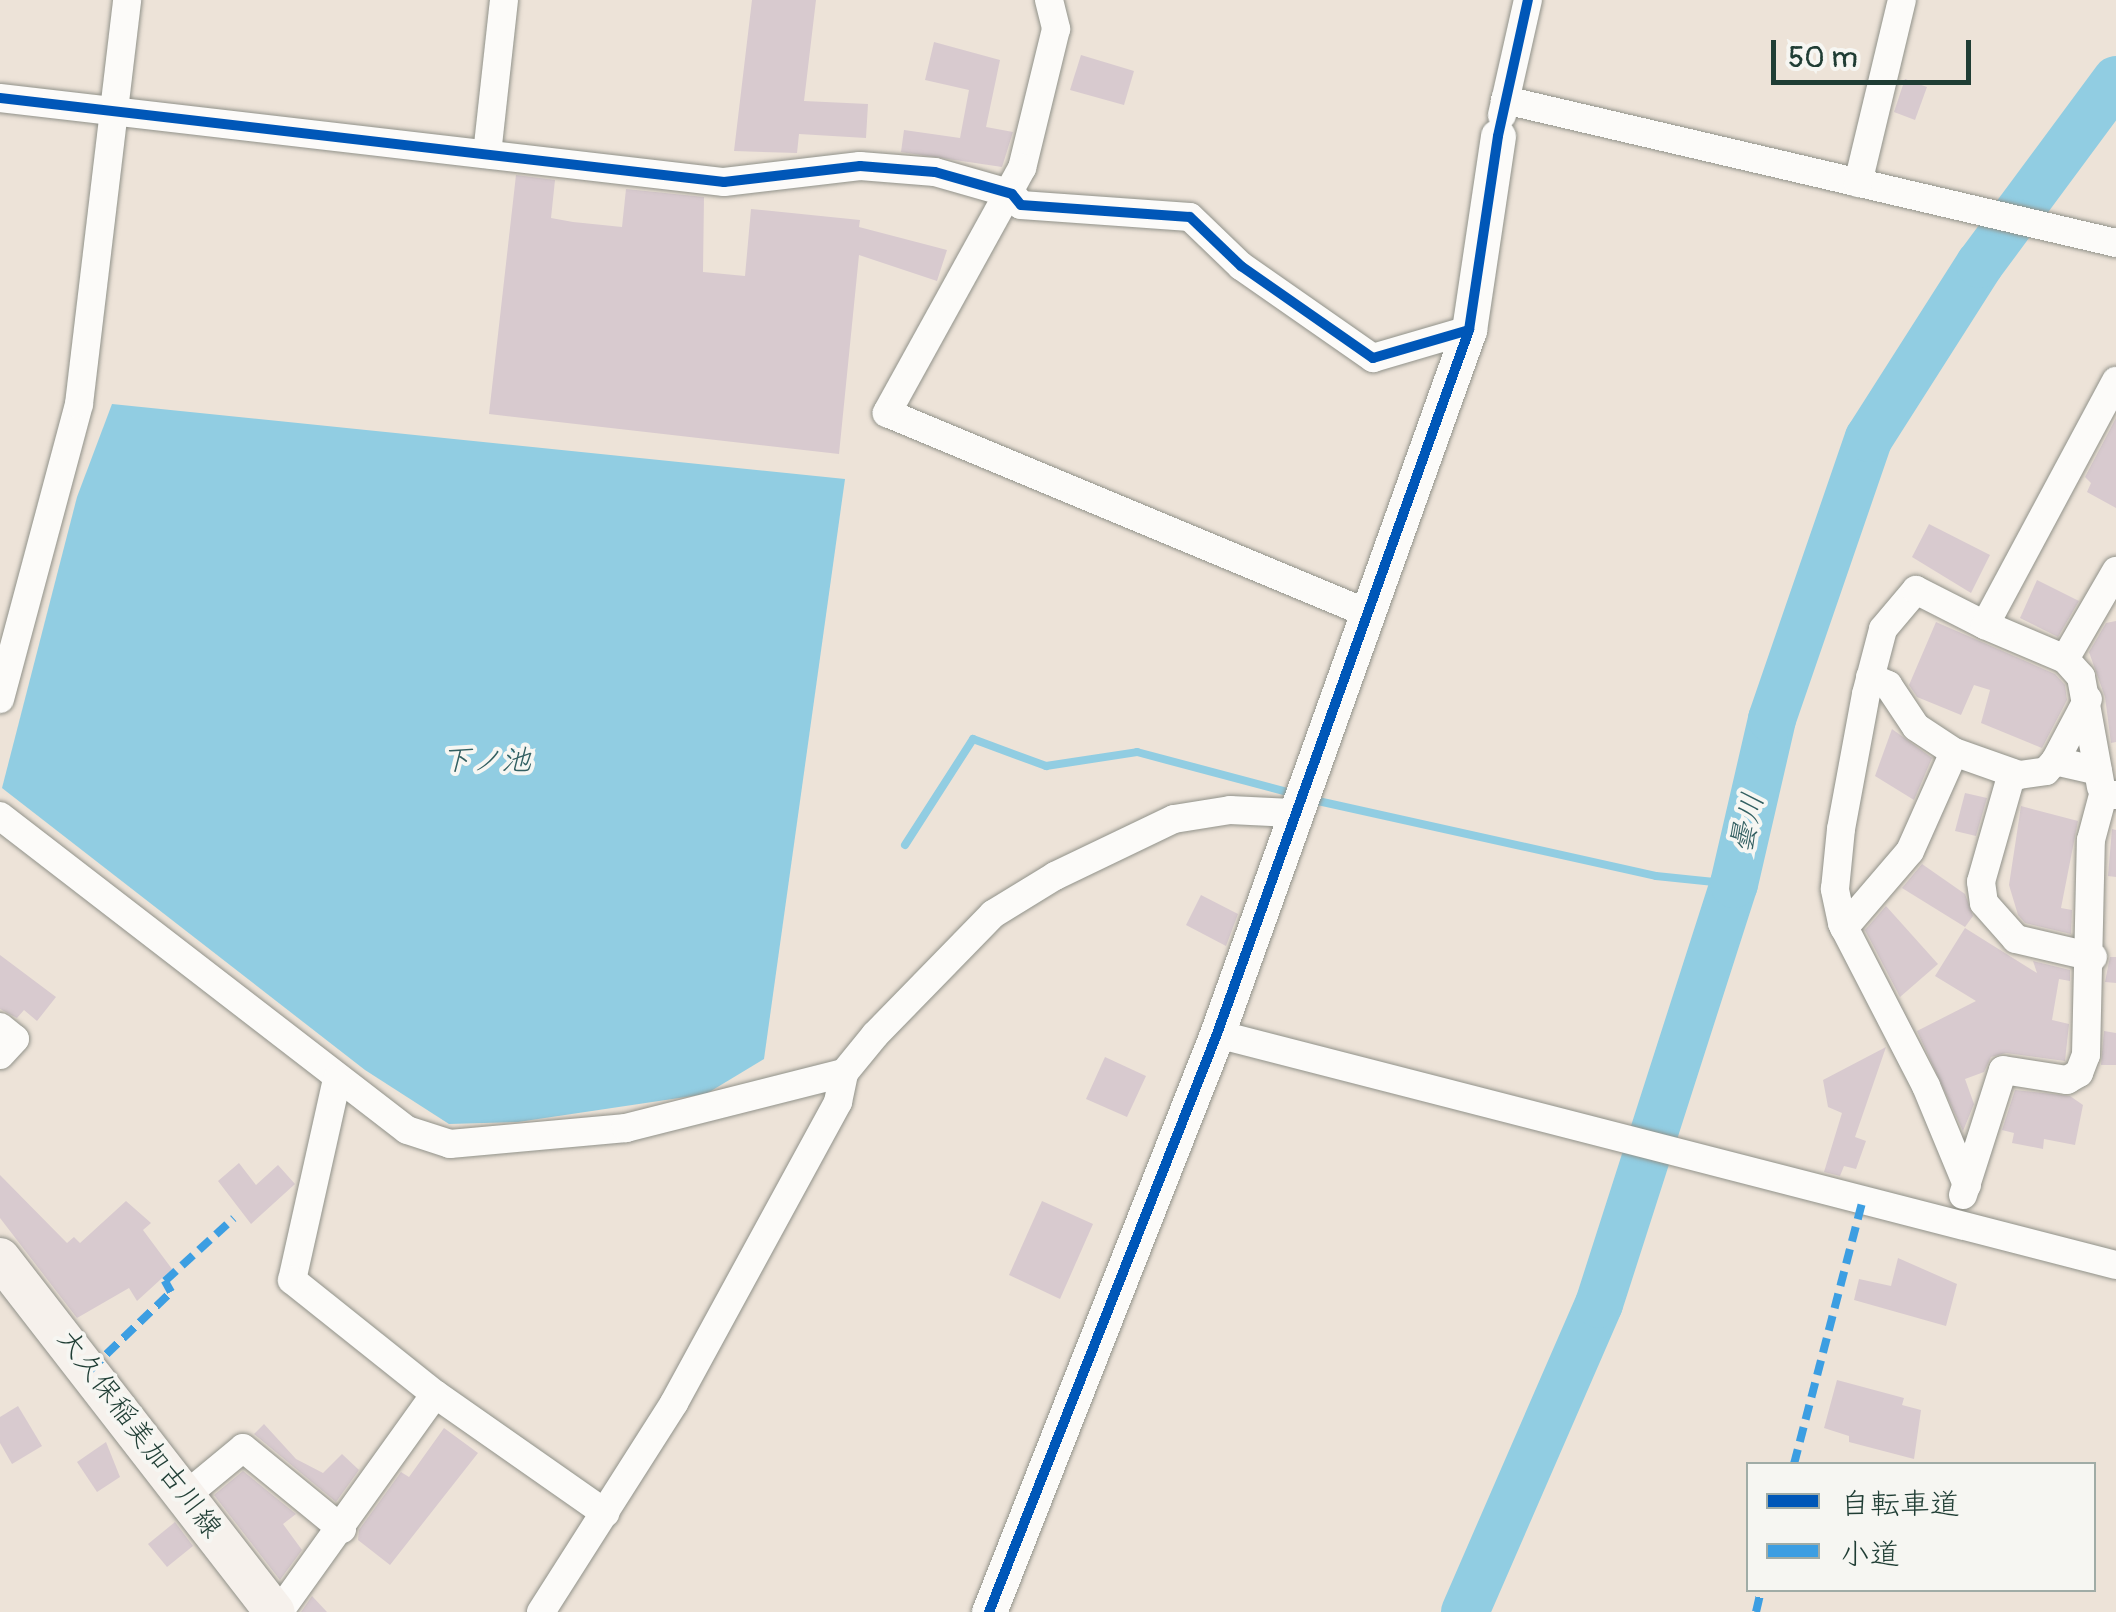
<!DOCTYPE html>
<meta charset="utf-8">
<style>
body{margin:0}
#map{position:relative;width:2116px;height:1612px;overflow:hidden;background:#ede3d8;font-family:Pangolin,"Klee One",sans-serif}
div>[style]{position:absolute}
.water>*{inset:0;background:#91cde2}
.stream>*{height:8px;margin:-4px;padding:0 4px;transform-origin:4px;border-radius:4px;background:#91cde2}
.river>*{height:48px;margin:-24px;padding:0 24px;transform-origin:24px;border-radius:24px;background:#91cde2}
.building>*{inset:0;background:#d8cacf}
.roads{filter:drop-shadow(0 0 2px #91928a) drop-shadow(0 0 2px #91928a)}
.minor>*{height:28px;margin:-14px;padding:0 14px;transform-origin:14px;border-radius:14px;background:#fcfbf9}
.tertiary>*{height:35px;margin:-17.5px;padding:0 17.5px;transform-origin:17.5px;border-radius:17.5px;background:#fcfbf9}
.secondary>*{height:40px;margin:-20px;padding:0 20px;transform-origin:20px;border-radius:20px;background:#f6f1ec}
.quiet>*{height:8px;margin-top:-4px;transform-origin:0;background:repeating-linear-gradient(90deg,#3c9ee2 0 15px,transparent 0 23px)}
.cycleway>*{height:10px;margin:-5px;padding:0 5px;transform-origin:5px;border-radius:5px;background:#0057b8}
span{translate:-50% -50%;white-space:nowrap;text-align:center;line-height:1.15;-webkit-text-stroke:8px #f6f6f2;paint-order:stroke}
.street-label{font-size:28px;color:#1f3d34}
.water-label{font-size:30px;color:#325f61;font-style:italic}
.legend{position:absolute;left:1746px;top:1462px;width:350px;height:130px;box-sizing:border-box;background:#f6f6f2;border:2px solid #a0aca6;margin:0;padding:12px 18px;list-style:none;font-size:30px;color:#1f3d34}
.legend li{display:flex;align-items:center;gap:20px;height:50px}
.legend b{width:50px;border:2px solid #a0aca6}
.scale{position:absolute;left:1771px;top:40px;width:200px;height:45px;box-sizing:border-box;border:5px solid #1f3d34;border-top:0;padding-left:12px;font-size:30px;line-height:35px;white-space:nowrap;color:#1f3d34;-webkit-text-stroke:8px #f6f6f2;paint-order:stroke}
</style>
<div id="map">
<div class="water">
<i style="clip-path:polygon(112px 404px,845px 479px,764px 1059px,706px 1094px,518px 1122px,449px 1124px,365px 1070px,2px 788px,77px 497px)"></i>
</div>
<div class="stream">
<i style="left:1309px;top:799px;width:355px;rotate:12.5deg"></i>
<i style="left:1656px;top:876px;width:78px;rotate:5.9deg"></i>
<i style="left:905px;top:845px;width:126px;rotate:-57.3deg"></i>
<i style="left:973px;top:739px;width:78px;rotate:20.3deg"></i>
<i style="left:1046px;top:766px;width:92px;rotate:-8.7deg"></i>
<i style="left:1137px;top:752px;width:159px;rotate:14.9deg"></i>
</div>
<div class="river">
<i style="left:1465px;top:1612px;width:336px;rotate:-66.5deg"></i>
<i style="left:1599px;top:1304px;width:441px;rotate:-72.2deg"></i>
<i style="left:1734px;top:884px;width:169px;rotate:-77deg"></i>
<i style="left:1772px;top:719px;width:297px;rotate:-71deg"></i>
<i style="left:1869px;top:438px;width:206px;rotate:-57.5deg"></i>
<i style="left:1980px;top:264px;width:229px;rotate:-53.5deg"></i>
</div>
<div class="building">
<i style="clip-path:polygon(752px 0,816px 0,804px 101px,868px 104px,866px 138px,799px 134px,797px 153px,734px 151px)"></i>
<i style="clip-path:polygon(934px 42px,1000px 60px,986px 127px,1013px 132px,1002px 167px,901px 152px,904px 130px,960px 138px,969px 90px,925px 80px)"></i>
<i style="clip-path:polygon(1081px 55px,1134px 71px,1124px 105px,1070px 90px)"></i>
<i style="clip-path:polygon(1905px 79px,1927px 87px,1915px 120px,1894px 112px)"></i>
<i style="clip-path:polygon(516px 175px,555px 180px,551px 218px,573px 222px,622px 227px,626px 189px,704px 197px,703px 272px,745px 276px,751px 209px,860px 220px,859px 227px,947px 250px,937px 281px,859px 255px,839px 454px,489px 414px)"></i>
<i style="clip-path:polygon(2116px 418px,2116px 508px,2087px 492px,2091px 483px,2085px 477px)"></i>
<i style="clip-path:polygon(1929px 524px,1990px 555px,1971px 593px,1912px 557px)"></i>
<i style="clip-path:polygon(2037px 580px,2079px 601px,2058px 637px,2020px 618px)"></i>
<i style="clip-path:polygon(2116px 621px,2116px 742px,2111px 743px,2105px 697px,2089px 652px,2106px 623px)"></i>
<i style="clip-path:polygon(1936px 622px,2055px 674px,2065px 685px,2067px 700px,2042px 748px,1981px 723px,1990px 690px,1974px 685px,1961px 715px,1917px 697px,1909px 685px)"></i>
<i style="clip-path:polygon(1892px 729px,1932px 758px,1914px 800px,1875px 776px)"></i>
<i style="clip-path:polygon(1965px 793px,1987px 798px,1976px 836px,1955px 831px)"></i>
<i style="clip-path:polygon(2021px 806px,2078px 821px,2061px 908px,2072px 910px,2071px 934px,2025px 923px,2018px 915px,2009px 885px)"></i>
<i style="clip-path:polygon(2112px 829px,2116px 830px,2116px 877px,2108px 876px)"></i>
<i style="clip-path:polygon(1922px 864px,1965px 894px,1973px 916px,1965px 927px,1902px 888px)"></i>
<i style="clip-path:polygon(1201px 895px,1238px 914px,1226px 946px,1186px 925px)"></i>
<i style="clip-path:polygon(1886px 906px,1938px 964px,1900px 997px,1865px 930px)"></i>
<i style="clip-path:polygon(1965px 928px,2037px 973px,2033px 961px,2070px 970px,2070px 981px,2059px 979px,2052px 1020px,2069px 1024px,2065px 1061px,2006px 1053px,1991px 1057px,1984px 1072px,1965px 1079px,1974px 1104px,1963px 1131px,1917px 1031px,1976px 1001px,1935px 976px)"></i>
<i style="clip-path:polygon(0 955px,56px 997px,37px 1021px,24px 1010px,17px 1018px,0 1009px)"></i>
<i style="clip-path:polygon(2110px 957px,2116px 957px,2116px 983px,2105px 982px)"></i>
<i style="clip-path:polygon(2104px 1031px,2116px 1033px,2116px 1065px,2101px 1065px)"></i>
<i style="clip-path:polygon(1886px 1047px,1855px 1137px,1866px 1141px,1856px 1169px,1844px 1166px,1840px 1176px,1824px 1172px,1842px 1113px,1828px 1107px,1823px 1080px)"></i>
<i style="clip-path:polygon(1105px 1057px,1146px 1076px,1127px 1117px,1086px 1099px)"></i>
<i style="clip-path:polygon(2015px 1090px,2070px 1096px,2083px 1105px,2075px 1145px,2044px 1139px,2043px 1149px,2012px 1143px,2014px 1133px,2002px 1130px)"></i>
<i style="clip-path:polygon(239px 1163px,256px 1185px,278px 1165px,295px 1184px,251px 1224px,218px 1181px)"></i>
<i style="clip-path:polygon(0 1175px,67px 1243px,74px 1237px,80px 1243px,126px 1201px,151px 1223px,143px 1230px,172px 1269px,137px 1301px,129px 1288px,77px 1318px,0 1218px)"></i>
<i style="clip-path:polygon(1042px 1201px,1093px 1224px,1060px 1299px,1009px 1275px)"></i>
<i style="clip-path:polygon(1898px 1258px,1957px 1284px,1946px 1326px,1854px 1300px,1859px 1279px,1891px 1286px)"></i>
<i style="clip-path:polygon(1837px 1380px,1904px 1398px,1902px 1405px,1921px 1410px,1914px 1459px,1849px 1442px,1849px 1436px,1824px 1428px)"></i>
<i style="clip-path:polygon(18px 1406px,42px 1446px,12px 1464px,0 1443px,0 1417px)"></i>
<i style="clip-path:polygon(264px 1424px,296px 1459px,323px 1473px,342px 1454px,359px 1470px,336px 1502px,254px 1434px)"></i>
<i style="clip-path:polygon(444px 1428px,478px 1453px,390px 1565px,358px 1540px,359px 1530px,401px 1472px,409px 1477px)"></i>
<i style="clip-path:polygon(106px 1442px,120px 1477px,97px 1492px,77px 1462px)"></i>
<i style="clip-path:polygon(243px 1471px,296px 1514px,283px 1524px,302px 1550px,280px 1580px,214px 1495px)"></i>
<i style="clip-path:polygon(175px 1522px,193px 1546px,167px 1567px,148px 1544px)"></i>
<i style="clip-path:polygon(312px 1596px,327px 1612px,301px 1612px)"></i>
</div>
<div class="roads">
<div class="minor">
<i style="left:1049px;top:0;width:30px;rotate:76deg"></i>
<i style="left:1056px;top:29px;width:143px;rotate:103.7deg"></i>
<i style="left:1022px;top:168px;width:280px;rotate:118.9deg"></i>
<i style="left:887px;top:413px;width:520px;rotate:22.62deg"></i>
<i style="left:0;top:98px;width:729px;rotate:6.62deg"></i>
<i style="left:724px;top:182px;width:137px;rotate:-6.7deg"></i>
<i style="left:860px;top:166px;width:75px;rotate:4.6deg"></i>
<i style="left:935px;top:172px;width:80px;rotate:15.9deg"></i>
<i style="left:1012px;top:194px;width:14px;rotate:51deg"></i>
<i style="left:1021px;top:205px;width:169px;rotate:4.1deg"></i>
<i style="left:1190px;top:217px;width:71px;rotate:43.9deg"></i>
<i style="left:1241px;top:266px;width:161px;rotate:34.9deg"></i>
<i style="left:1373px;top:358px;width:100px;rotate:-16.3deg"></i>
<i style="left:1505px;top:100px;width:628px;rotate:13.17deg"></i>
<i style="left:1502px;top:115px;width:118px;rotate:-77.3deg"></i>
<i style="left:487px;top:154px;width:155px;rotate:-83.7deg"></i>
<i style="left:1858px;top:183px;width:188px;rotate:-76.5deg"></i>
<i style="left:1985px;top:625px;width:87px;rotate:23deg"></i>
<i style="left:2065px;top:659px;width:24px;rotate:48deg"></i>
<i style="left:2081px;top:677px;width:112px;rotate:79.7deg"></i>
<i style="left:2065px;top:659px;width:102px;rotate:-59.9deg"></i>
<i style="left:1870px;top:677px;width:20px;rotate:24deg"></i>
<i style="left:1888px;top:685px;width:50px;rotate:56.3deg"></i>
<i style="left:1916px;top:727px;width:45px;rotate:33.3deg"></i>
<i style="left:1954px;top:752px;width:69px;rotate:19.5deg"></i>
<i style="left:2019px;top:775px;width:27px;rotate:-8deg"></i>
<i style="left:2046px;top:771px;width:13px;rotate:-48deg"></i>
<i style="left:2055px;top:761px;width:44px;rotate:13.1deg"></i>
<i style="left:0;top:699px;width:305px;rotate:-75deg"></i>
<i style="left:79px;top:404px;width:407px;rotate:-83.2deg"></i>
<i style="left:2055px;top:761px;width:70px;rotate:-62deg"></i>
<i style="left:2012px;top:773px;width:113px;rotate:105.9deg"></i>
<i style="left:1981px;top:882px;width:21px;rotate:82deg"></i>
<i style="left:1984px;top:903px;width:48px;rotate:48.4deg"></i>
<i style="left:2016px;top:939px;width:79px;rotate:13.2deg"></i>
<i style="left:0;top:816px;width:514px;rotate:37.65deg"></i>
<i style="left:407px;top:1130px;width:45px;rotate:18deg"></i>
<i style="left:450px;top:1144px;width:177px;rotate:-5.2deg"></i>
<i style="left:626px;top:1128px;width:225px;rotate:-14.2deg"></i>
<i style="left:1844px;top:928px;width:101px;rotate:-49.4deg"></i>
<i style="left:1910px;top:851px;width:108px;rotate:-66deg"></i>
<i style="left:0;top:1027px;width:19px;rotate:39deg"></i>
<i style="left:15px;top:1039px;width:22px;rotate:133deg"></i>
<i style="left:1217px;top:1034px;width:928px;rotate:14.41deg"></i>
<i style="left:337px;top:1079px;width:206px;rotate:102.6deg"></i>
<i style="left:292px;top:1280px;width:183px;rotate:38.6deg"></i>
<i style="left:435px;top:1394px;width:208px;rotate:35deg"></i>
<i style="left:1967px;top:1185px;width:107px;rotate:-112.5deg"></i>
<i style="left:1926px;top:1086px;width:183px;rotate:-117.3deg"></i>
<i style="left:1842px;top:923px;width:35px;rotate:-102deg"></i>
<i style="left:1835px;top:889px;width:60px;rotate:-84.3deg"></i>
<i style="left:1841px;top:829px;width:137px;rotate:-79.5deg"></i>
<i style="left:1866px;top:694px;width:67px;rotate:-75.3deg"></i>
<i style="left:1883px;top:629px;width:51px;rotate:-49.8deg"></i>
<i style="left:1916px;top:590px;width:77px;rotate:26.9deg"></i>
<i style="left:1985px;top:625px;width:277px;rotate:-61.8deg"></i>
<i style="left:1963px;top:1195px;width:131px;rotate:-72.3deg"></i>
<i style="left:2003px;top:1070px;width:65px;rotate:8.9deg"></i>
<i style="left:2067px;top:1080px;width:14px;rotate:-30deg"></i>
<i style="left:2079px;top:1073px;width:19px;rotate:-69deg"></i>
<i style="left:2086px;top:1055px;width:215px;rotate:-88.7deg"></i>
<i style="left:2091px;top:840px;width:47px;rotate:-75.1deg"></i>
<i style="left:2103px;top:795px;width:13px"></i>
<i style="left:185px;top:1496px;width:75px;rotate:-39.6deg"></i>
<i style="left:243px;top:1448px;width:128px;rotate:39.3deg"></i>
<i style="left:279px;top:1612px;width:268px;rotate:-54.4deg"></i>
<i style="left:541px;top:1612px;width:248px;rotate:-57.5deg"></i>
<i style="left:674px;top:1403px;width:343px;rotate:-61.4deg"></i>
<i style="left:838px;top:1102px;width:30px;rotate:-78deg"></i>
<i style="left:844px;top:1073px;width:49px;rotate:-50.8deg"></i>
<i style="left:875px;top:1035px;width:169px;rotate:-45.7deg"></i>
<i style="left:993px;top:914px;width:73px;rotate:-31.5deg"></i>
<i style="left:1055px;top:876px;width:132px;rotate:-25.6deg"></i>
<i style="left:1174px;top:819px;width:57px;rotate:-9.1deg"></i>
<i style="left:1230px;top:810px;width:62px;rotate:2.8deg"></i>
</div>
<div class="tertiary">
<i style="left:989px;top:1612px;width:621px;rotate:-68.47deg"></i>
<i style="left:1217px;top:1034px;width:748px;rotate:-70.3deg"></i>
<i style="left:1469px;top:330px;width:196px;rotate:-81.5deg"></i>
</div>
<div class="secondary">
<i style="left:0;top:1258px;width:448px;rotate:52.2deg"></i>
</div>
</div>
<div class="quiet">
<i style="left:90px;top:1370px;width:112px;rotate:-43.9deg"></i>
<i style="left:171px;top:1292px;width:13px;rotate:-119deg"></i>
<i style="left:165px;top:1281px;width:93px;rotate:-42.4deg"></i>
<i style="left:1794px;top:1464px;width:274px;rotate:-75.4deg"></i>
<i style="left:1756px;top:1612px;width:23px;rotate:-77deg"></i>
</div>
<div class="cycleway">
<i style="left:0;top:98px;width:729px;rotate:6.62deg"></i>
<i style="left:724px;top:182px;width:137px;rotate:-6.7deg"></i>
<i style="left:860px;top:166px;width:75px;rotate:4.6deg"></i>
<i style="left:935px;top:172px;width:80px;rotate:15.9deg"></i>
<i style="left:1012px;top:194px;width:14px;rotate:51deg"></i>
<i style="left:1021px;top:205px;width:169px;rotate:4.1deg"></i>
<i style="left:1190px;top:217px;width:71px;rotate:43.9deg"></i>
<i style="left:1241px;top:266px;width:161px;rotate:34.9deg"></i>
<i style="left:1373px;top:358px;width:100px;rotate:-16.3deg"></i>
<i style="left:989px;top:1612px;width:621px;rotate:-68.47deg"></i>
<i style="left:1217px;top:1034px;width:748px;rotate:-70.3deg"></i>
<i style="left:1469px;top:330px;width:196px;rotate:-81.5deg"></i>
<i style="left:1498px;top:136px;width:139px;rotate:-77.6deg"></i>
</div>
<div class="street-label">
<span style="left:139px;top:1434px;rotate:53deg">大久保稲美加古川線</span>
</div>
<div class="water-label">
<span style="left:486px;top:761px">下ノ池</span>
<span style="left:1748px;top:823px;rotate:-77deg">曇川</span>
</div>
<ul class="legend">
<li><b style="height:12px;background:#0057b8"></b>自転車道</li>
<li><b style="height:12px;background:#3c9ee2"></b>小道</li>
</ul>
<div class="scale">50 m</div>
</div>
